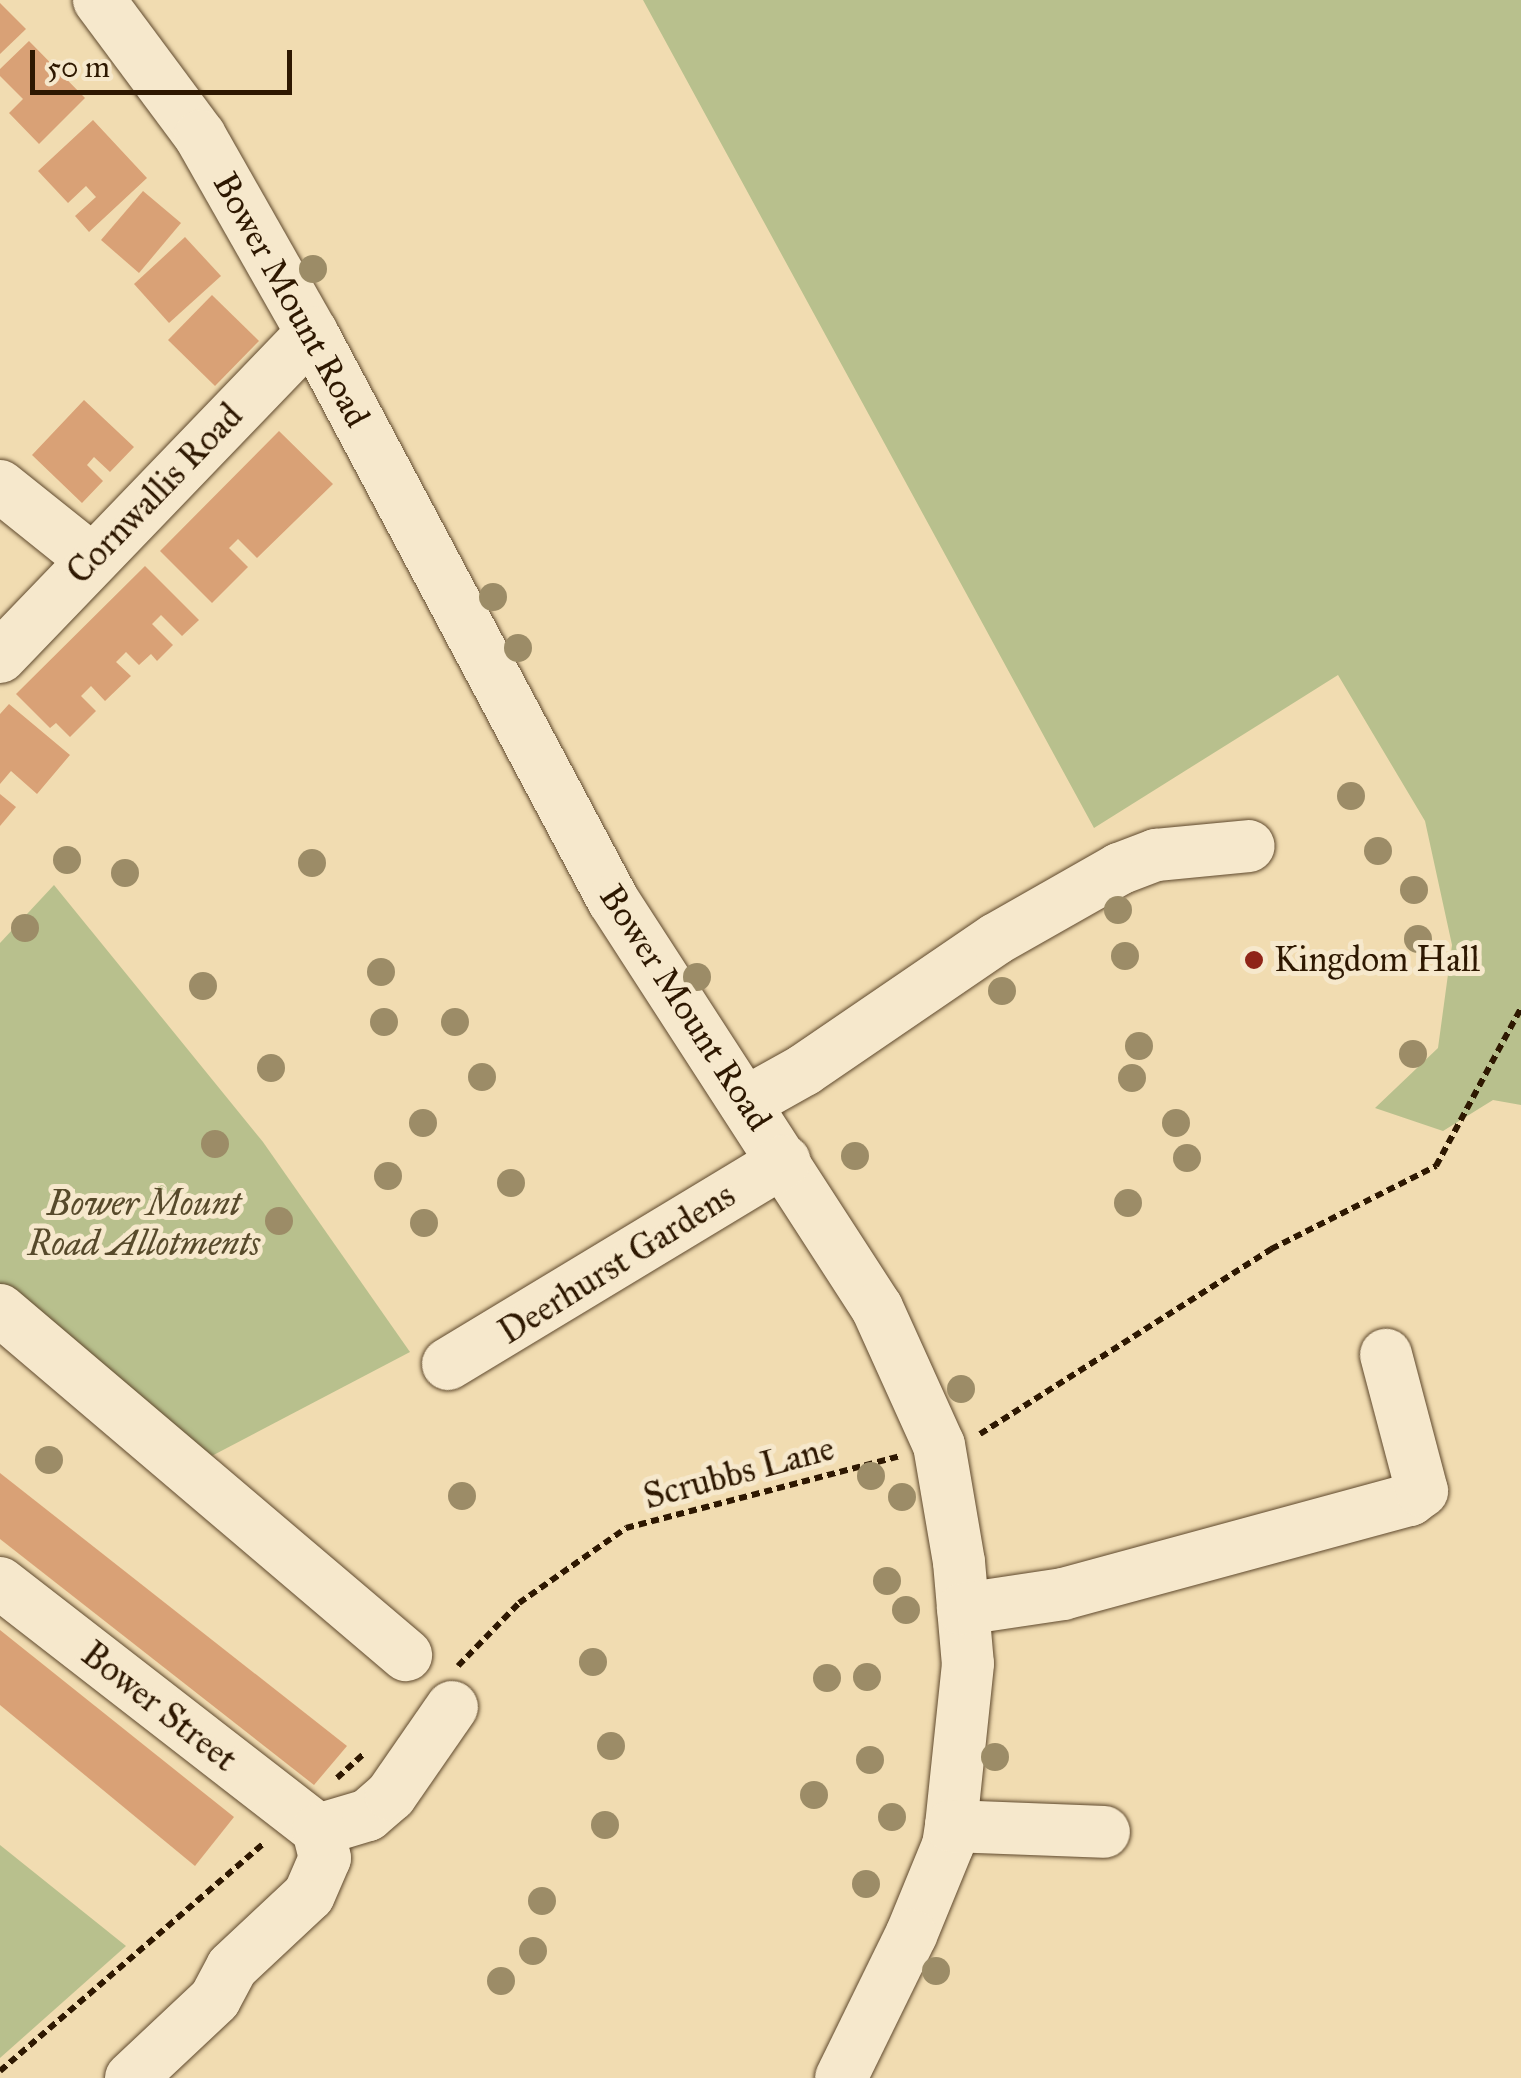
<!DOCTYPE html>
<style>
body{margin:0}
#map{position:relative;width:1521px;height:2078px;overflow:hidden;background:#f1dcb1;font-family:"IM FELL Great Primer",serif}
div>[style]{position:absolute}
.green>*{inset:0;background:#b8c08d}
.building>*{inset:0;background:#d9a176}
.path>*{height:6px;margin-top:-3px;transform-origin:0;background:repeating-linear-gradient(90deg,#2e1801 0 8px,transparent 0 13px)}
.roads{filter:drop-shadow(0 0 2px #5f492d) drop-shadow(0 0 2px #5f492d)}
.minor>*{height:52px;margin:-26px;padding:0 26px;transform-origin:26px;border-radius:26px;background:#f6e8cc}
.trees>*{width:28px;height:28px;margin:-14px;border-radius:50%;background:#9c8c67}
.dots>*{width:28px;height:28px;translate:-50% -50%;box-sizing:border-box;border:5px solid #f6e8cc;border-radius:50%}
span{translate:-50% -50%;white-space:nowrap;text-align:center;line-height:1.15;-webkit-text-stroke:10px #f6e8cc;paint-order:stroke}
.street-label{font-size:35px;color:#2e1801}
.poi-label{font-size:35px;color:#2e1801}
.left{translate:0 -50%;text-align:left}
.park-label{font-size:35px;color:#574a2b;font-style:italic}
.scale{position:absolute;left:30px;top:50px;width:262px;height:45px;box-sizing:border-box;border:5px solid #2e1801;border-top:0;padding-left:12px;font-size:30px;line-height:35px;white-space:nowrap;color:#2e1801;-webkit-text-stroke:8px #f6e8cc;paint-order:stroke}
</style>
<div id="map">
<div class="green">
<i style="clip-path:polygon(643px 0,1521px 0,1521px 1105px,1493px 1100px,1443px 1131px,1375px 1108px,1438px 1048px,1452px 945px,1425px 821px,1338px 675px,1094px 828px)"></i>
<i style="clip-path:polygon(54px 885px,263px 1142px,410px 1352px,204px 1460px,0 1292px,0 943px)"></i>
<i style="clip-path:polygon(0 1845px,126px 1946px,0 2058px)"></i>
</div>
<div class="building">
<i style="clip-path:polygon(0 3px,26px 29px,0 54px)"></i>
<i style="clip-path:polygon(29px 41px,85px 98px,39px 144px,9px 113px,23px 99px,0 76px,0 69px)"></i>
<i style="clip-path:polygon(93px 120px,147px 178px,89px 232px,75px 216px,96px 197px,86px 186px,68px 203px,38px 171px)"></i>
<i style="clip-path:polygon(143px 191px,181px 223px,139px 273px,101px 240px)"></i>
<i style="clip-path:polygon(185px 237px,221px 276px,169px 323px,134px 284px)"></i>
<i style="clip-path:polygon(212px 295px,259px 341px,215px 386px,168px 340px)"></i>
<i style="clip-path:polygon(84px 400px,134px 447px,110px 472px,94px 457px,87px 465px,103px 481px,82px 503px,32px 455px)"></i>
<i style="clip-path:polygon(279px 431px,333px 484px,257px 558px,238px 539px,229px 548px,248px 567px,212px 603px,160px 551px)"></i>
<i style="clip-path:polygon(145px 566px,199px 620px,182px 636px,161px 615px,152px 624px,173px 645px,157px 661px,151px 654px,139px 665px,126px 652px,116px 662px,131px 676px,105px 701px,91px 686px,81px 696px,96px 711px,70px 737px,56px 723px,50px 728px,16px 694px)"></i>
<i style="clip-path:polygon(9px 704px,70px 755px,37px 794px,11px 771px,0 784px,0 714px)"></i>
<i style="clip-path:polygon(0 794px,16px 807px,0 826px)"></i>
<i style="clip-path:polygon(0 1473px,347px 1746px,314px 1785px,0 1539px)"></i>
<i style="clip-path:polygon(0 1630px,234px 1817px,195px 1866px,0 1705px)"></i>
</div>
<div class="path">
<i style="left:980px;top:1434px;width:345px;rotate:-32.4deg"></i>
<i style="left:1271px;top:1249px;width:185px;rotate:-26.7deg"></i>
<i style="left:1436px;top:1166px;width:179px;rotate:-61.7deg"></i>
<i style="left:458px;top:1666px;width:88px;rotate:-45.9deg"></i>
<i style="left:519px;top:1603px;width:131px;rotate:-35deg"></i>
<i style="left:626px;top:1528px;width:284px;rotate:-14.7deg"></i>
<i style="left:337px;top:1778px;width:38px;rotate:-42deg"></i>
<i style="left:0;top:2071px;width:349px;rotate:-40.8deg"></i>
</div>
<div class="roads">
<div class="minor">
<i style="left:99px;top:0;width:169px;rotate:53.4deg"></i>
<i style="left:200px;top:136px;width:227px;rotate:60.4deg"></i>
<i style="left:312px;top:333px;width:642px;rotate:62.04deg"></i>
<i style="left:613px;top:900px;width:486px;rotate:57.1deg"></i>
<i style="left:877px;top:1308px;width:150px;rotate:65.7deg"></i>
<i style="left:939px;top:1445px;width:119px;rotate:80.3deg"></i>
<i style="left:959px;top:1562px;width:102px;rotate:85deg"></i>
<i style="left:968px;top:1664px;width:163px;rotate:96deg"></i>
<i style="left:951px;top:1826px;width:19px;rotate:99deg"></i>
<i style="left:948px;top:1845px;width:97px;rotate:112.3deg"></i>
<i style="left:911px;top:1935px;width:159px;rotate:116.1deg"></i>
<i style="left:0;top:486px;width:117px;rotate:38.7deg"></i>
<i style="left:0;top:657px;width:450px;rotate:-46.1deg"></i>
<i style="left:745px;top:1103px;width:68px;rotate:-29.2deg"></i>
<i style="left:804px;top:1070px;width:232px;rotate:-34.3deg"></i>
<i style="left:996px;top:939px;width:142px;rotate:-29.6deg"></i>
<i style="left:1119px;top:869px;width:40px;rotate:-21deg"></i>
<i style="left:1156px;top:855px;width:93px;rotate:-5.5deg"></i>
<i style="left:0;top:1310px;width:533px;rotate:40.36deg"></i>
<i style="left:448px;top:1364px;width:393px;rotate:-31.1deg"></i>
<i style="left:0;top:1583px;width:403px;rotate:37.8deg"></i>
<i style="left:963px;top:1609px;width:101px;rotate:-8.5deg"></i>
<i style="left:1063px;top:1594px;width:360px;rotate:-15.2deg"></i>
<i style="left:1410px;top:1500px;width:15px;rotate:-37deg"></i>
<i style="left:1422px;top:1491px;width:141px;rotate:-104.8deg"></i>
<i style="left:951px;top:1826px;width:153px;rotate:2.2deg"></i>
<i style="left:131px;top:2078px;width:115px;rotate:-43.2deg"></i>
<i style="left:215px;top:1999px;width:36px;rotate:-62deg"></i>
<i style="left:232px;top:1967px;width:105px;rotate:-43.1deg"></i>
<i style="left:309px;top:1895px;width:40px;rotate:-66.6deg"></i>
<i style="left:325px;top:1858px;width:29px;rotate:-104deg"></i>
<i style="left:318px;top:1830px;width:52px;rotate:-16.7deg"></i>
<i style="left:368px;top:1815px;width:30px;rotate:-41deg"></i>
<i style="left:391px;top:1795px;width:107px;rotate:-55.3deg"></i>
</div>
</div>
<div class="trees">
<i style="left:313px;top:269px"></i>
<i style="left:493px;top:597px"></i>
<i style="left:518px;top:648px"></i>
<i style="left:1351px;top:796px"></i>
<i style="left:1378px;top:851px"></i>
<i style="left:67px;top:860px"></i>
<i style="left:312px;top:863px"></i>
<i style="left:125px;top:873px"></i>
<i style="left:1414px;top:890px"></i>
<i style="left:1118px;top:910px"></i>
<i style="left:25px;top:928px"></i>
<i style="left:1418px;top:939px"></i>
<i style="left:1125px;top:956px"></i>
<i style="left:381px;top:972px"></i>
<i style="left:697px;top:977px"></i>
<i style="left:203px;top:986px"></i>
<i style="left:1002px;top:991px"></i>
<i style="left:384px;top:1022px"></i>
<i style="left:455px;top:1022px"></i>
<i style="left:1139px;top:1046px"></i>
<i style="left:1413px;top:1054px"></i>
<i style="left:271px;top:1068px"></i>
<i style="left:482px;top:1077px"></i>
<i style="left:1132px;top:1078px"></i>
<i style="left:423px;top:1123px"></i>
<i style="left:1176px;top:1123px"></i>
<i style="left:215px;top:1144px"></i>
<i style="left:855px;top:1156px"></i>
<i style="left:1187px;top:1158px"></i>
<i style="left:388px;top:1176px"></i>
<i style="left:511px;top:1183px"></i>
<i style="left:1128px;top:1203px"></i>
<i style="left:279px;top:1221px"></i>
<i style="left:424px;top:1223px"></i>
<i style="left:961px;top:1389px"></i>
<i style="left:49px;top:1460px"></i>
<i style="left:871px;top:1476px"></i>
<i style="left:462px;top:1496px"></i>
<i style="left:902px;top:1497px"></i>
<i style="left:887px;top:1581px"></i>
<i style="left:906px;top:1610px"></i>
<i style="left:593px;top:1662px"></i>
<i style="left:867px;top:1677px"></i>
<i style="left:827px;top:1678px"></i>
<i style="left:611px;top:1746px"></i>
<i style="left:995px;top:1757px"></i>
<i style="left:870px;top:1760px"></i>
<i style="left:814px;top:1795px"></i>
<i style="left:892px;top:1817px"></i>
<i style="left:605px;top:1825px"></i>
<i style="left:866px;top:1884px"></i>
<i style="left:542px;top:1901px"></i>
<i style="left:533px;top:1951px"></i>
<i style="left:936px;top:1971px"></i>
<i style="left:501px;top:1981px"></i>
</div>
<div class="dots">
<i style="left:1254px;top:960px;background:#8f2418"></i>
</div>
<div class="street-label">
<span style="left:291px;top:300px;rotate:61deg">Bower Mount Road</span>
<span style="left:155px;top:494px;rotate:-46deg">Cornwallis Road</span>
<span style="left:685px;top:1008px;rotate:57deg">Bower Mount Road</span>
<span style="left:617px;top:1264px;rotate:-32deg">Deerhurst Gardens</span>
<span style="left:739px;top:1473px;rotate:-15deg">Scrubbs Lane</span>
<span style="left:159px;top:1707px;rotate:38deg">Bower Street</span>
</div>
<div class="poi-label">
<span class="left" style="left:1274px;top:960px">Kingdom Hall</span>
</div>
<div class="park-label">
<span style="left:144px;top:1224px">Bower Mount<br>Road Allotments</span>
</div>
<div class="scale">50 m</div>
</div>
